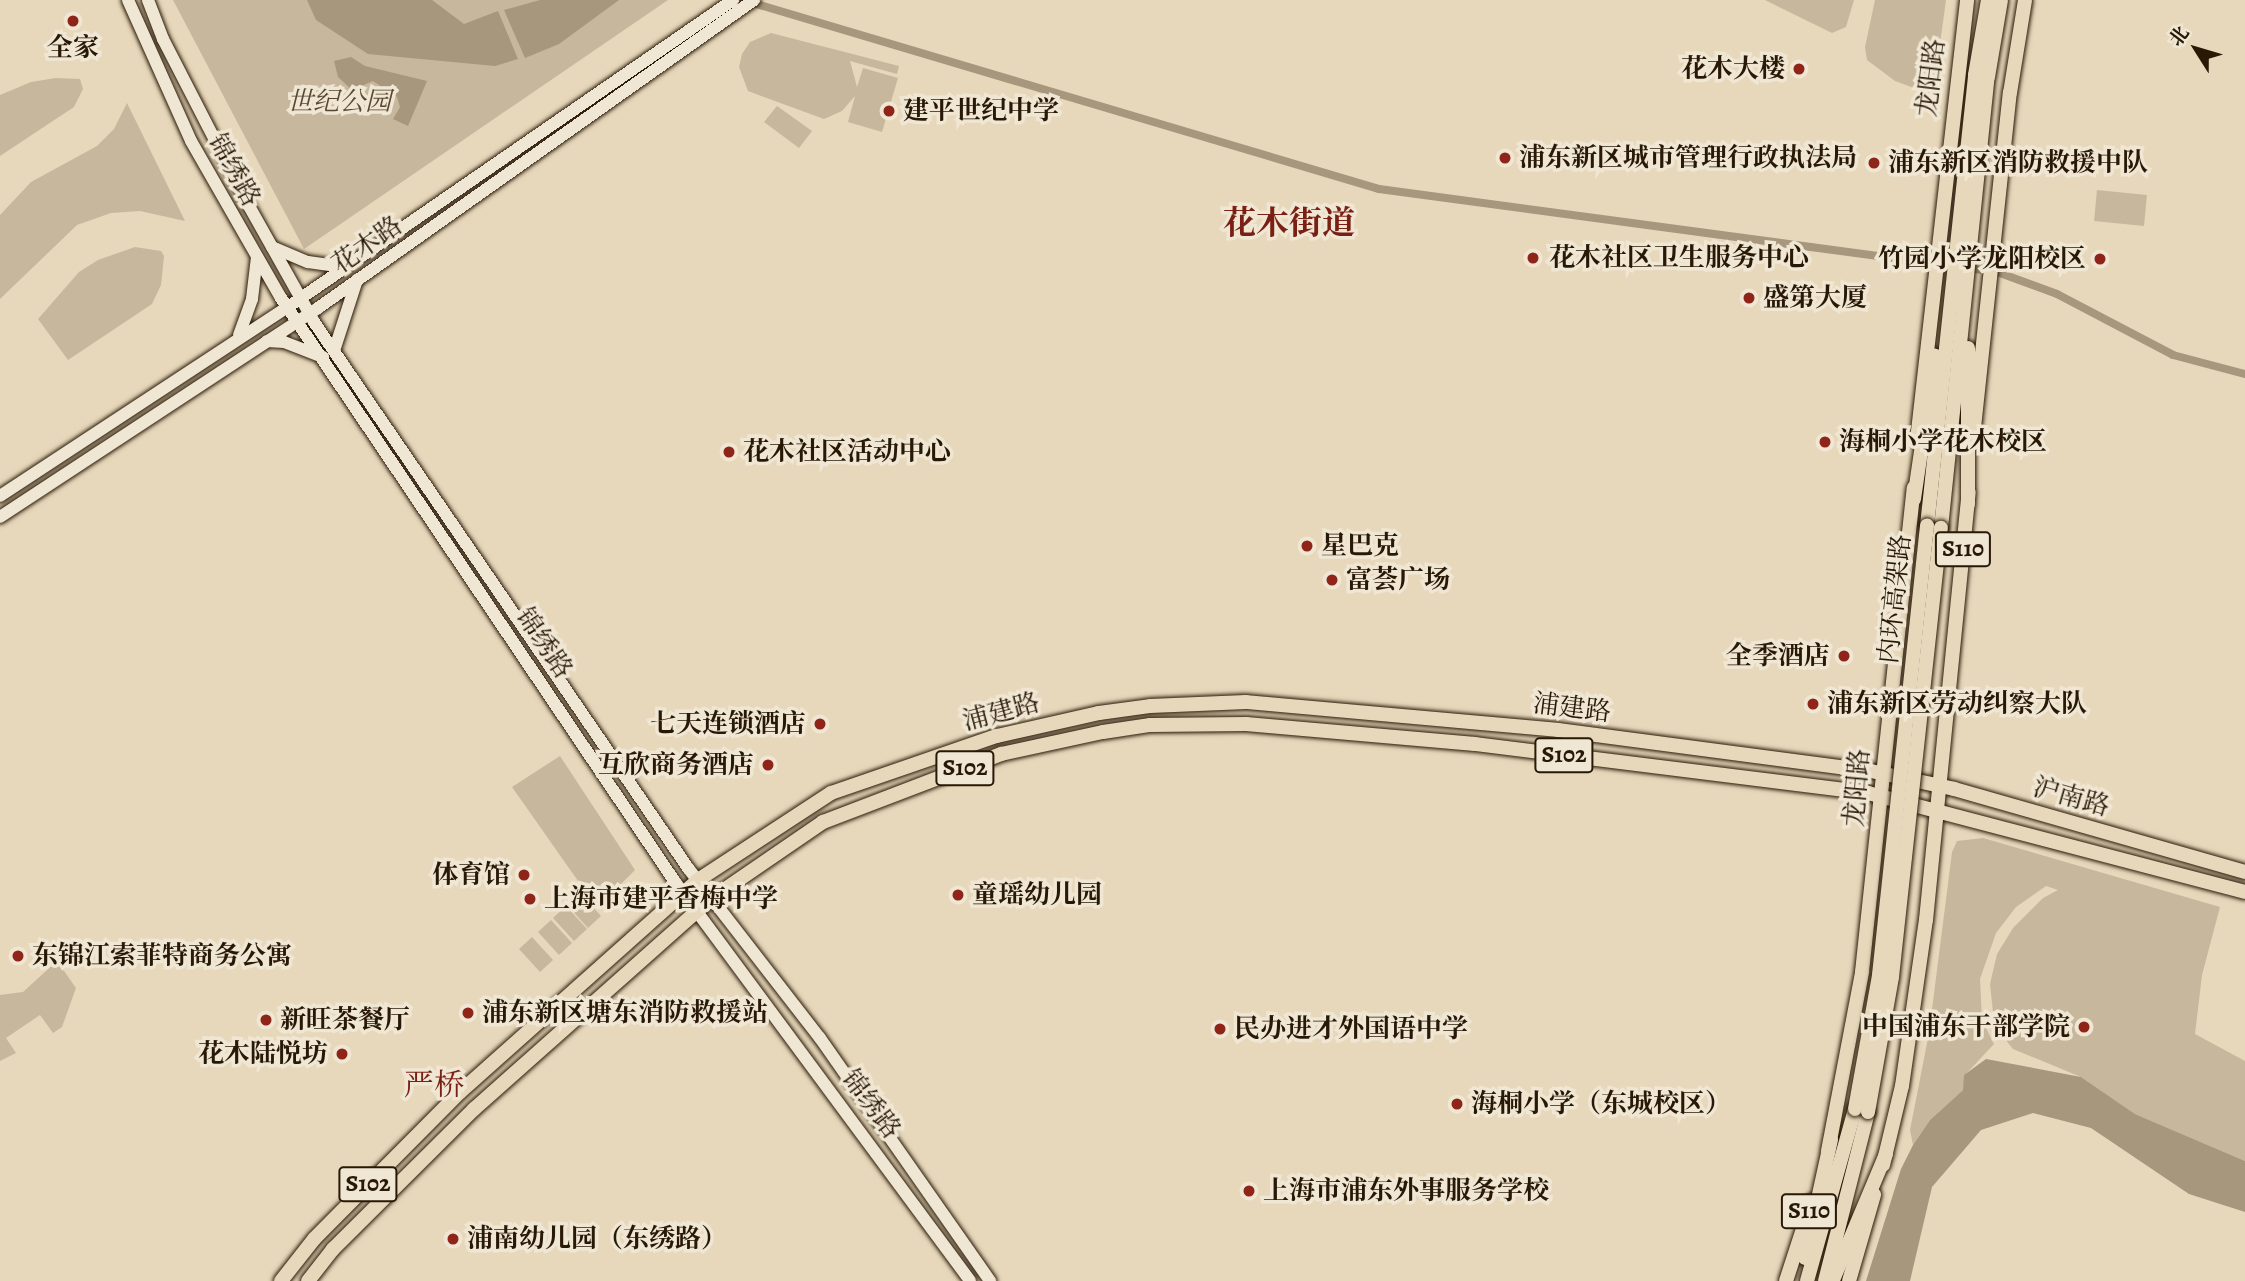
<!DOCTYPE html>
<meta charset="utf-8">
<style>
body{margin:0}
#map{position:relative;width:2245px;height:1281px;overflow:hidden;background:#e7d8bb;font-family:Alegreya,"Noto Serif SC",serif}
div>[style]{position:absolute}
.green>*{inset:0;background:#c7b79c}
.water>*{inset:0;background:#a6977d}
.canal>*{height:8px;margin:-4px;padding:0 4px;transform-origin:4px;border-radius:4px;background:#a6977d}
.roads{filter:drop-shadow(0 0 2px #281806) drop-shadow(0 0 2px #281806)}
.secondary>*{height:12px;margin:-6px;padding:0 6px;transform-origin:6px;border-radius:6px;background:#efe6d3}
.primary>*{height:14px;margin:-7px;padding:0 7px;transform-origin:7px;border-radius:7px;background:#e7d8bb}
.trunk>*{height:14px;margin:-7px;padding:0 7px;transform-origin:7px;border-radius:7px;background:#e7d8bb}
.bridges{filter:drop-shadow(0 0 2px #281806) drop-shadow(0 0 2px #281806)}
.trunk-bridge>*{height:14px;margin:-7px;padding:0 7px;transform-origin:7px;border-radius:7px;background:#e7d8bb}
.dots>*{width:19px;height:19px;translate:-50% -50%;box-sizing:border-box;border:4px solid #efe6d3;border-radius:50%}
span{translate:-50% -50%;white-space:nowrap;text-align:center;line-height:1.15;-webkit-text-stroke:7px #efe6d3;paint-order:stroke}
.shield-label span{padding:2px 5px;background:#efe6d3;border:2px solid;border-radius:5px;-webkit-text-stroke-width:0}
.shield-label{font-size:24px;color:#281806;font-weight:700}
.poi-label{font-size:26px;color:#281806;font-weight:700}
.right{translate:-100% -50%;text-align:right}
.left{translate:0 -50%;text-align:left}
.street-label{font-size:26px;color:#281806}
.park-label{font-size:26px;color:#584833;font-style:italic}
.quarter-label{font-size:30px;color:#7a1f14}
.district-label{font-size:33px;color:#7a1f14;font-weight:700}
.north{position:absolute;left:2161px;top:14px;width:70px;height:70px;-webkit-text-stroke:5px #efe6d3;paint-order:stroke;rotate:307deg;font-size:19px;font-weight:700;line-height:28px;text-align:center;color:#281806}
.north::after{content:'';display:block;margin:auto;width:24px;height:32px;background:#281806;clip-path:polygon(50% 0,100% 100%,50% 72%,0 100%)}
</style>
<div id="map">
<div class="green">
<i style="clip-path:polygon(173px 0,668px 0,304px 249px)"></i>
<i style="clip-path:polygon(1765px 0,1854px 0,1846px 27px,1832px 33px)"></i>
<i style="clip-path:polygon(1875px 0,1946px 0,1933px 95px,1895px 81px,1867px 60px,1865px 47px)"></i>
<i style="clip-path:polygon(771px 33px,899px 66px,897px 74px,850px 61px,857px 87px,863px 68px,898px 78px,882px 132px,848px 122px,855px 96px,842px 111px,824px 119px,748px 91px,739px 67px,742px 54px,750px 42px)"></i>
<i style="clip-path:polygon(56px 78px,80px 79px,83px 89px,74px 107px,0 156px,0 95px,31px 82px)"></i>
<i style="clip-path:polygon(127px 103px,185px 221px,140px 211px,111px 213px,77px 225px,0 299px,0 215px,31px 182px,97px 146px,114px 129px)"></i>
<i style="clip-path:polygon(777px 106px,812px 131px,799px 148px,764px 122px)"></i>
<i style="clip-path:polygon(2097px 190px,2147px 195px,2144px 226px,2094px 221px)"></i>
<i style="clip-path:polygon(135px 247px,161px 251px,164px 256px,161px 285px,152px 304px,68px 360px,38px 319px,79px 272px,98px 260px)"></i>
<i style="clip-path:polygon(560px 756px,635px 870px,597px 908px,512px 787px)"></i>
<i style="clip-path:polygon(1983px 838px,2220px 907px,2202px 975px,2195px 1034px,2245px 1061px,2245px 1161px,2135px 1114px,2081px 1077px,2013px 1049px,2000px 1033px,1994px 1022px,1990px 984px,1997px 954px,2013px 928px,2043px 898px,2058px 890px,2046px 886px,2016px 907px,1996px 933px,1980px 979px,1982px 1020px,1994px 1044px,1965px 1075px,1963px 1090px,1930px 1120px,1913px 1145px,1910px 1130px,1929px 1033px,1952px 852px,1957px 841px)"></i>
<i style="clip-path:polygon(580px 893px,601px 916px,588px 928px,567px 905px)"></i>
<i style="clip-path:polygon(566px 906px,587px 929px,574px 941px,553px 918px)"></i>
<i style="clip-path:polygon(551px 920px,572px 943px,559px 955px,538px 932px)"></i>
<i style="clip-path:polygon(532px 937px,553px 960px,540px 972px,519px 949px)"></i>
<i style="clip-path:polygon(57px 961px,76px 988px,62px 1027px,53px 1033px,40px 1015px,6px 1038px,16px 1053px,0 1061px,0 995px,23px 992px)"></i>
</div>
<div class="water">
<i style="clip-path:polygon(307px 0,432px 0,464px 24px,498px 11px,518px 59px,495px 66px,368px 54px,316px 20px)"></i>
<i style="clip-path:polygon(540px 0,619px 0,559px 44px,525px 58px,504px 10px)"></i>
<i style="clip-path:polygon(351px 57px,365px 66px,427px 81px,408px 126px,393px 119px,400px 107px,397px 97px,373px 81px,352px 90px,338px 77px,334px 61px)"></i>
<i style="clip-path:polygon(1986px 1059px,2081px 1077px,2135px 1114px,2245px 1161px,2245px 1212px,2189px 1194px,2091px 1128px,2033px 1113px,1981px 1130px,1932px 1187px,1910px 1281px,1866px 1281px,1901px 1169px,1913px 1145px,1930px 1120px,1963px 1090px,1964px 1075px)"></i>
</div>
<div class="canal">
<i style="left:743px;top:0;width:663px;rotate:16.55deg"></i>
<i style="left:1379px;top:189px;width:624px;rotate:7.65deg"></i>
<i style="left:1997px;top:272px;width:64px;rotate:20.1deg"></i>
<i style="left:2057px;top:294px;width:131px;rotate:27.7deg"></i>
<i style="left:2173px;top:355px;width:74px;rotate:14.8deg"></i>
</div>
<div class="roads">
<div class="secondary">
<i style="left:128px;top:0;width:154px;rotate:65.9deg"></i>
<i style="left:191px;top:141px;width:181px;rotate:60.2deg"></i>
<i style="left:281px;top:298px;width:704px;rotate:55.99deg"></i>
<i style="left:675px;top:882px;width:496px;rotate:53.5deg"></i>
<i style="left:148px;top:0;width:42px;rotate:69deg"></i>
<i style="left:163px;top:39px;width:188px;rotate:62.8deg"></i>
<i style="left:249px;top:206px;width:133px;rotate:60.7deg"></i>
<i style="left:314px;top:322px;width:662px;rotate:55.59deg"></i>
<i style="left:688px;top:868px;width:215px;rotate:52.2deg"></i>
<i style="left:820px;top:1038px;width:297px;rotate:55deg"></i>
<i style="left:272px;top:247px;width:39px;rotate:23deg"></i>
<i style="left:308px;top:262px;width:36px;rotate:8deg"></i>
<i style="left:239px;top:335px;width:38px;rotate:-70deg"></i>
<i style="left:252px;top:299px;width:42px;rotate:-83.2deg"></i>
<i style="left:267px;top:341px;width:17px;rotate:3deg"></i>
<i style="left:284px;top:342px;width:42px;rotate:21deg"></i>
<i style="left:334px;top:351px;width:75px;rotate:-72.1deg"></i>
<i style="left:0;top:496px;width:344px;rotate:-33.3deg"></i>
<i style="left:288px;top:307px;width:541px;rotate:-34.6deg"></i>
<i style="left:0;top:517px;width:381px;rotate:-33.3deg"></i>
<i style="left:318px;top:308px;width:534px;rotate:-35.24deg"></i>
</div>
<div class="primary">
<i style="left:1973px;top:437px;width:346px;rotate:-83.9deg"></i>
<i style="left:2010px;top:93px;width:94px;rotate:-80.8deg"></i>
<i style="left:1917px;top:440px;width:443px;rotate:-83.5deg"></i>
<i style="left:1828px;top:1151px;width:182px;rotate:-79.2deg"></i>
<i style="left:1862px;top:972px;width:487px;rotate:-83.9deg"></i>
<i style="left:1883px;top:1165px;width:81px;rotate:-76.5deg"></i>
<i style="left:1902px;top:1086px;width:168px;rotate:-81.8deg"></i>
<i style="left:1926px;top:920px;width:430px;rotate:-84.3deg"></i>
<i style="left:281px;top:1281px;width:53px;rotate:-51.8deg"></i>
<i style="left:314px;top:1239px;width:207px;rotate:-45.2deg"></i>
<i style="left:460px;top:1092px;width:319px;rotate:-41.7deg"></i>
<i style="left:698px;top:880px;width:159px;rotate:-33.2deg"></i>
<i style="left:831px;top:793px;width:176px;rotate:-19deg"></i>
<i style="left:997px;top:736px;width:105px;rotate:-12.7deg"></i>
<i style="left:1099px;top:713px;width:51px;rotate:-7.8deg"></i>
<i style="left:1150px;top:706px;width:96px;rotate:-2.4deg"></i>
<i style="left:1246px;top:702px;width:313px;rotate:5.1deg"></i>
<i style="left:1558px;top:730px;width:316px;rotate:7.5deg"></i>
<i style="left:1871px;top:771px;width:85px;rotate:12.2deg"></i>
<i style="left:1954px;top:789px;width:303px;rotate:15.9deg"></i>
<i style="left:308px;top:1281px;width:41px;rotate:-52deg"></i>
<i style="left:333px;top:1249px;width:199px;rotate:-44.8deg"></i>
<i style="left:474px;top:1109px;width:318px;rotate:-41.6deg"></i>
<i style="left:712px;top:898px;width:135px;rotate:-34.4deg"></i>
<i style="left:823px;top:822px;width:191px;rotate:-20.9deg"></i>
<i style="left:1001px;top:754px;width:104px;rotate:-12.2deg"></i>
<i style="left:1103px;top:732px;width:48px;rotate:-8.5deg"></i>
<i style="left:1150px;top:725px;width:96px;rotate:-0.6deg"></i>
<i style="left:1246px;top:724px;width:230px;rotate:5deg"></i>
<i style="left:1475px;top:744px;width:396px;rotate:7.1deg"></i>
<i style="left:1868px;top:793px;width:390px;rotate:14.7deg"></i>
<i style="left:1786px;top:1281px;width:84px;rotate:-72deg"></i>
<i style="left:1849px;top:1281px;width:90px;rotate:-73.8deg"></i>
</div>
<div class="trunk">
<i style="left:1914px;top:499px;width:145px;rotate:-81.6deg"></i>
<i style="left:1968px;top:504px;width:156px;rotate:-90deg"></i>
<i style="left:1927px;top:526px;width:454px;rotate:-83.9deg"></i>
<i style="left:1975px;top:75px;width:76px;rotate:-80.2deg"></i>
<i style="left:1941px;top:528px;width:453px;rotate:-84.1deg"></i>
<i style="left:1988px;top:77px;width:78px;rotate:-80.4deg"></i>
<i style="left:1805px;top:1258px;width:121px;rotate:-77.6deg"></i>
<i style="left:1833px;top:1280px;width:137px;rotate:-67.2deg"></i>
<i style="left:1807px;top:1281px;width:179px;rotate:-74.4deg"></i>
<i style="left:1825px;top:1281px;width:174px;rotate:-75.7deg"></i>
</div>
</div>
<div class="bridges">
<div class="trunk-bridge">
<i style="left:1855px;top:1109px;width:136px;rotate:-79.8deg"></i>
<i style="left:1879px;top:975px;width:452px;rotate:-83.9deg"></i>
<i style="left:1868px;top:1112px;width:137px;rotate:-79.9deg"></i>
<i style="left:1892px;top:977px;width:452px;rotate:-83.8deg"></i>
</div>
</div>
<div class="dots">
<i style="left:73px;top:21px;background:#8f2418"></i>
<i style="left:1799px;top:69px;background:#8f2418"></i>
<i style="left:889px;top:111px;background:#8f2418"></i>
<i style="left:1505px;top:158px;background:#8f2418"></i>
<i style="left:1874px;top:163px;background:#8f2418"></i>
<i style="left:1533px;top:258px;background:#8f2418"></i>
<i style="left:2100px;top:259px;background:#8f2418"></i>
<i style="left:1749px;top:298px;background:#8f2418"></i>
<i style="left:1825px;top:442px;background:#8f2418"></i>
<i style="left:729px;top:452px;background:#8f2418"></i>
<i style="left:1307px;top:546px;background:#8f2418"></i>
<i style="left:1332px;top:580px;background:#8f2418"></i>
<i style="left:1844px;top:656px;background:#8f2418"></i>
<i style="left:1813px;top:704px;background:#8f2418"></i>
<i style="left:820px;top:724px;background:#8f2418"></i>
<i style="left:768px;top:765px;background:#8f2418"></i>
<i style="left:524px;top:875px;background:#8f2418"></i>
<i style="left:958px;top:895px;background:#8f2418"></i>
<i style="left:530px;top:899px;background:#8f2418"></i>
<i style="left:18px;top:956px;background:#8f2418"></i>
<i style="left:468px;top:1013px;background:#8f2418"></i>
<i style="left:266px;top:1020px;background:#8f2418"></i>
<i style="left:2084px;top:1027px;background:#8f2418"></i>
<i style="left:1220px;top:1029px;background:#8f2418"></i>
<i style="left:342px;top:1054px;background:#8f2418"></i>
<i style="left:1457px;top:1104px;background:#8f2418"></i>
<i style="left:1249px;top:1191px;background:#8f2418"></i>
<i style="left:453px;top:1239px;background:#8f2418"></i>
</div>
<div class="shield-label">
<span style="left:1963px;top:549px">S110</span>
<span style="left:1564px;top:755px">S102</span>
<span style="left:965px;top:768px">S102</span>
<span style="left:368px;top:1184px">S102</span>
<span style="left:1809px;top:1211px">S110</span>
</div>
<div class="poi-label">
<span style="left:73px;top:48px">全家</span>
<span class="right" style="left:1785px;top:69px">花木大楼</span>
<span class="left" style="left:903px;top:111px">建平世纪中学</span>
<span class="left" style="left:1519px;top:158px">浦东新区城市管理行政执法局</span>
<span class="left" style="left:1888px;top:163px">浦东新区消防救援中队</span>
<span class="left" style="left:1549px;top:258px">花木社区卫生服务中心</span>
<span class="right" style="left:2086px;top:259px">竹园小学龙阳校区</span>
<span class="left" style="left:1763px;top:298px">盛第大厦</span>
<span class="left" style="left:1839px;top:442px">海桐小学花木校区</span>
<span class="left" style="left:743px;top:452px">花木社区活动中心</span>
<span class="left" style="left:1321px;top:546px">星巴克</span>
<span class="left" style="left:1346px;top:580px">富荟广场</span>
<span class="right" style="left:1830px;top:656px">全季酒店</span>
<span class="left" style="left:1827px;top:704px">浦东新区劳动纠察大队</span>
<span class="right" style="left:806px;top:724px">七天连锁酒店</span>
<span class="right" style="left:754px;top:765px">互欣商务酒店</span>
<span class="right" style="left:510px;top:875px">体育馆</span>
<span class="left" style="left:972px;top:895px">童瑶幼儿园</span>
<span class="left" style="left:544px;top:899px">上海市建平香梅中学</span>
<span class="left" style="left:32px;top:956px">东锦江索菲特商务公寓</span>
<span class="left" style="left:482px;top:1013px">浦东新区塘东消防救援站</span>
<span class="left" style="left:280px;top:1020px">新旺茶餐厅</span>
<span class="right" style="left:2070px;top:1027px">中国浦东干部学院</span>
<span class="left" style="left:1234px;top:1029px">民办进才外国语中学</span>
<span class="right" style="left:328px;top:1054px">花木陆悦坊</span>
<span class="left" style="left:1471px;top:1104px">海桐小学（东城校区）</span>
<span class="left" style="left:1263px;top:1191px">上海市浦东外事服务学校</span>
<span class="left" style="left:467px;top:1239px">浦南幼儿园（东绣路）</span>
</div>
<div class="street-label">
<span style="left:1931px;top:78px;rotate:-83deg">龙阳路</span>
<span style="left:234px;top:170px;rotate:61deg">锦绣路</span>
<span style="left:367px;top:245px;rotate:-35deg">花木路</span>
<span style="left:1895px;top:599px;rotate:-84deg">内环高架路</span>
<span style="left:544px;top:643px;rotate:56deg">锦绣路</span>
<span style="left:1572px;top:708px;rotate:7deg">浦建路</span>
<span style="left:1001px;top:712px;rotate:-15deg">浦建路</span>
<span style="left:1857px;top:788px;rotate:-85deg">龙阳路</span>
<span style="left:2071px;top:797px;rotate:16deg">沪南路</span>
<span style="left:871px;top:1104px;rotate:53deg">锦绣路</span>
</div>
<div class="park-label">
<span style="left:339px;top:102px">世纪公园</span>
</div>
<div class="quarter-label">
<span style="left:434px;top:1085px">严桥</span>
</div>
<div class="district-label">
<span style="left:1289px;top:223px">花木街道</span>
</div>
<div class="north">北</div>
</div>
